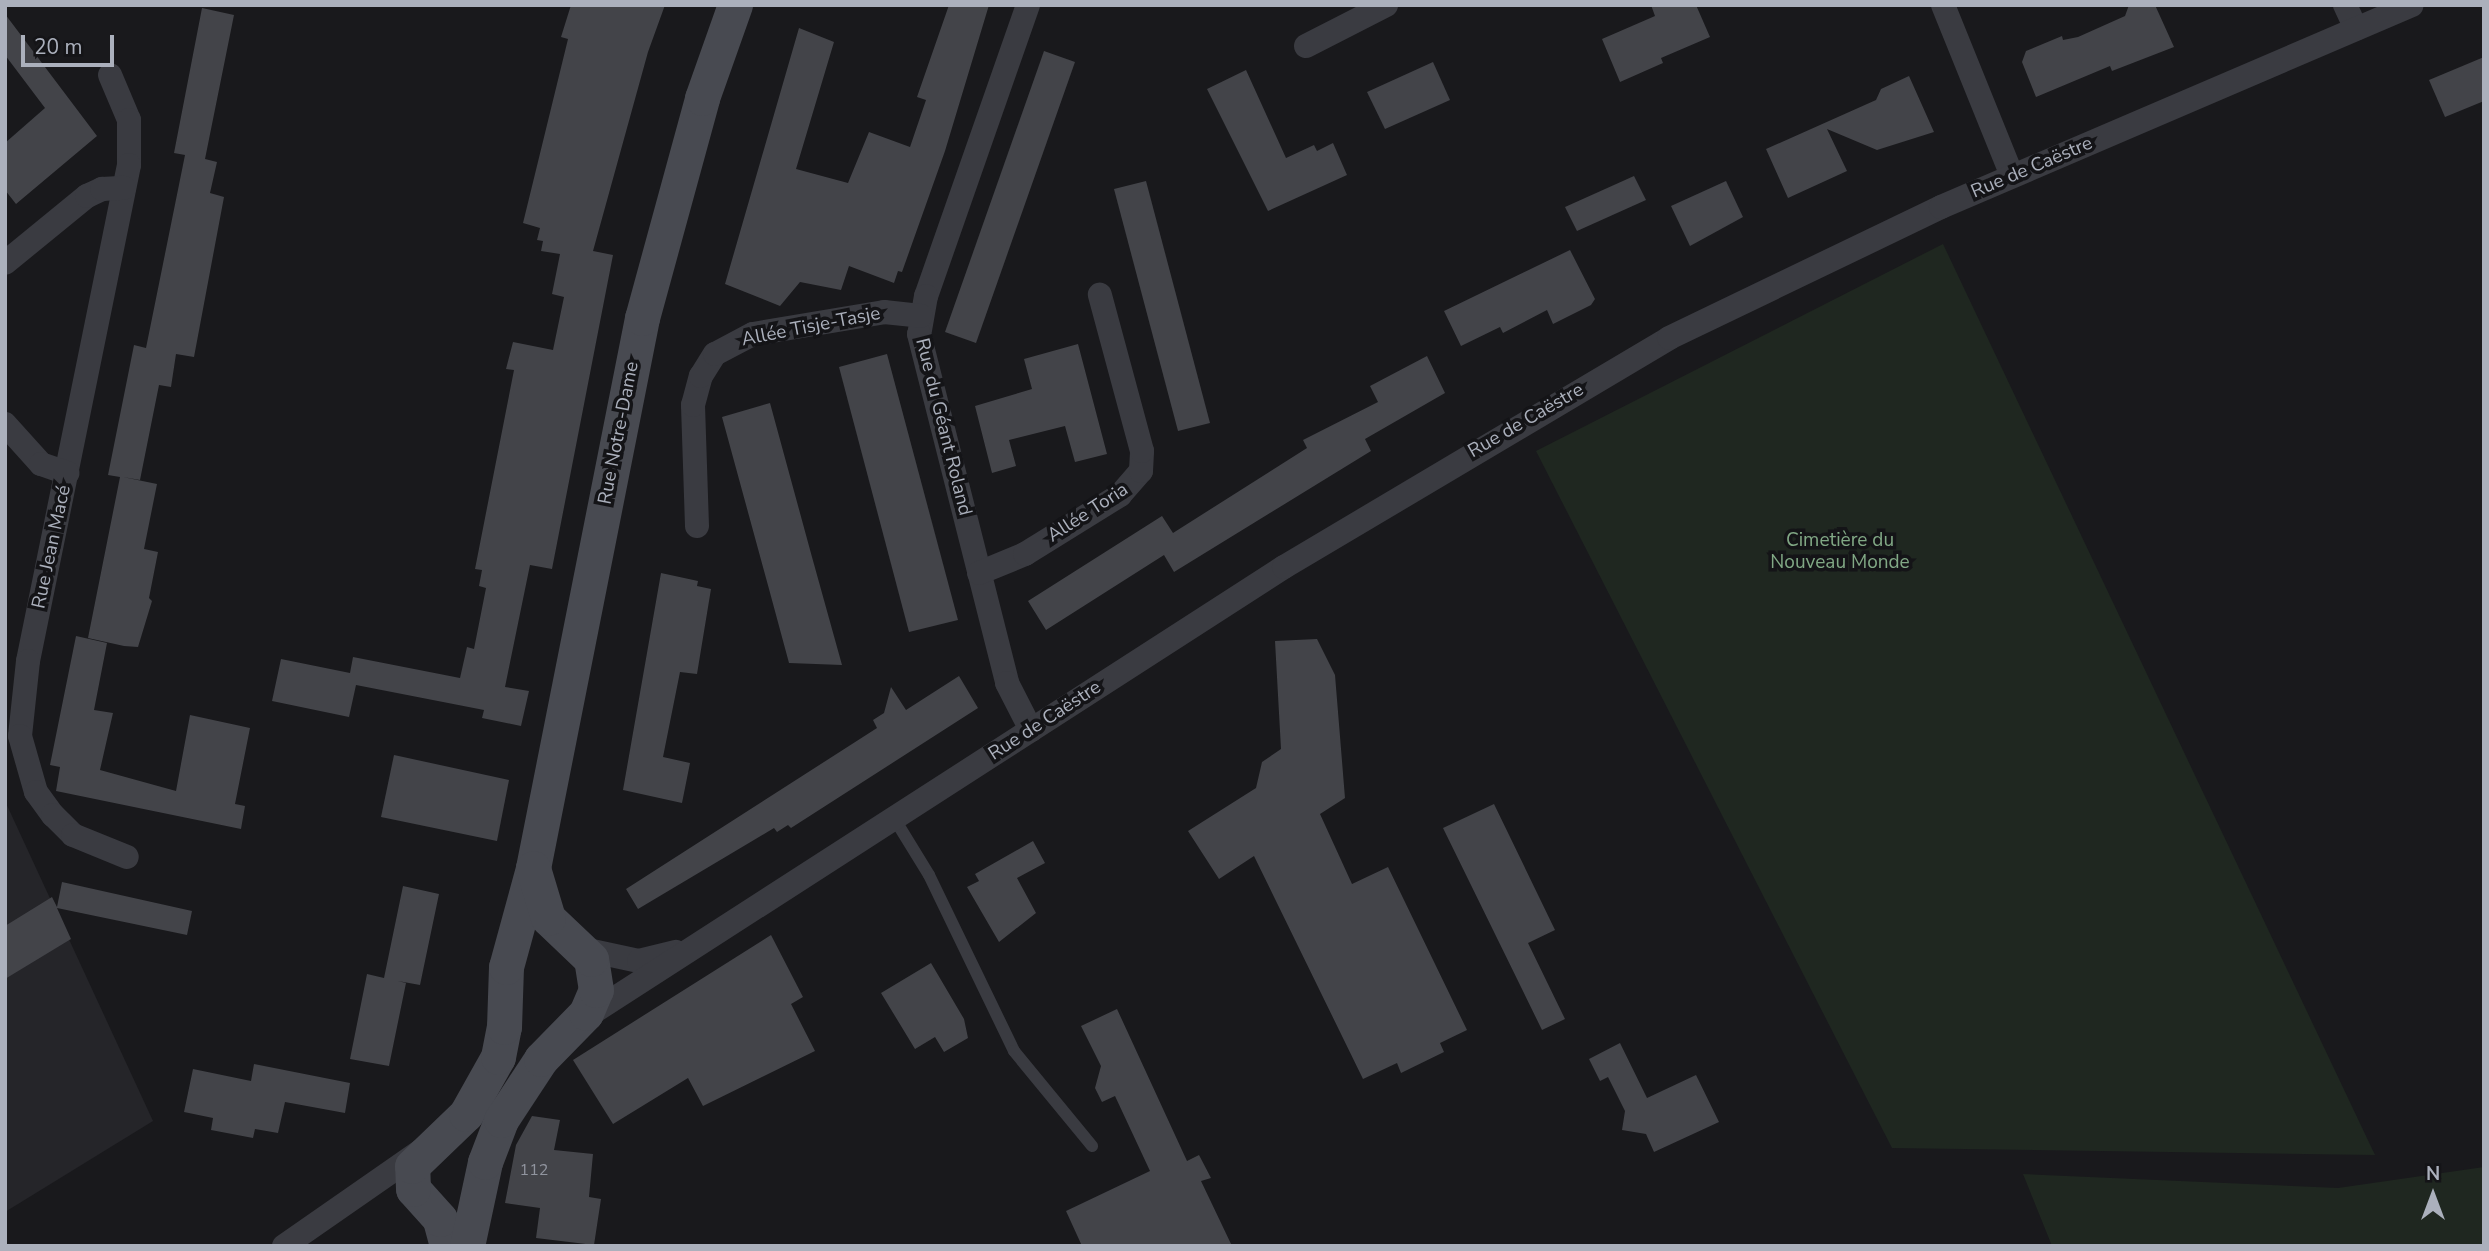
<!DOCTYPE html>
<meta charset="utf-8">
<style>
body{margin:0}
#map{position:relative;width:2489px;height:1251px;overflow:hidden;background:#19191c;font-family:"Nunito Sans",sans-serif}
div>[style]{position:absolute}
.built>*{inset:0;background:#252529}
.green>*{inset:0;background:#1f2720}
.building>*{inset:0;background:#434449}
.lane>*{height:12px;margin:-6px;padding:0 6px;transform-origin:6px;border-radius:6px;background:#3a3b41}
.street>*{height:24px;margin:-12px;padding:0 12px;transform-origin:12px;border-radius:12px;background:#3a3b41}
.secondary>*{height:35px;margin:-17.5px;padding:0 17.5px;transform-origin:17.5px;border-radius:17.5px;background:#484a51}
span{translate:-50% -50%;white-space:nowrap;text-align:center;line-height:1.15;-webkit-text-stroke:7px #141417;paint-order:stroke}
.number-label{font-size:16px;color:#91959f}
.number-label span{-webkit-text-stroke-width:0}
.street-label{font-size:19px;color:#abb0bc}
.park-label{font-size:19px;color:#81a885}
.frame{position:absolute;inset:0;border:7px solid #abb0bc;pointer-events:none}
.north{position:absolute;left:2398px;top:1160px;width:70px;height:70px;-webkit-text-stroke:5px #141417;paint-order:stroke;rotate:0deg;font-size:19px;font-weight:700;line-height:28px;text-align:center;color:#abb0bc}
.north::after{content:'';display:block;margin:auto;width:24px;height:32px;background:#abb0bc;clip-path:polygon(50% 0,100% 100%,50% 72%,0 100%)}
.scale{position:absolute;left:21px;top:35px;width:93px;height:32px;box-sizing:border-box;border:4px solid #abb0bc;border-top:0;padding-left:9px;font-size:21px;line-height:24px;white-space:nowrap;color:#abb0bc;-webkit-text-stroke:5px #141417;paint-order:stroke}
</style>
<div id="map">
<div class="built">
<i style="clip-path:polygon(5px 801px,153px 1121px,5px 1212px)"></i>
</div>
<div class="green">
<i style="clip-path:polygon(1943px 244px,2375px 1155px,1892px 1148px,1536px 451px)"></i>
<i style="clip-path:polygon(2484px 1167px,2484px 1246px,2052px 1246px,2023px 1174px,2338px 1188px)"></i>
</div>
<div class="building">
<i style="clip-path:polygon(571px 5px,665px 5px,648px 52px,593px 251px,613px 255px,552px 569px,530px 565px,505px 687px,529px 691px,521px 726px,482px 718px,484px 710px,356px 685px,349px 717px,272px 701px,281px 659px,350px 673px,353px 657px,460px 678px,467px 647px,474px 649px,486px 588px,479px 586px,482px 570px,475px 569px,514px 370px,506px 369px,513px 342px,553px 350px,564px 297px,552px 294px,560px 254px,541px 251px,543px 241px,537px 240px,540px 228px,523px 223px,568px 39px,561px 37px)"></i>
<i style="clip-path:polygon(949px 5px,989px 5px,945px 151px,902px 272px,898px 271px,894px 283px,849px 266px,841px 290px,800px 282px,780px 306px,725px 284px,799px 28px,834px 42px,796px 169px,848px 183px,869px 132px,910px 147px,926px 100px,917px 97px)"></i>
<i style="clip-path:polygon(1651px 5px,1696px 5px,1710px 37px,1661px 58px,1663px 63px,1620px 82px,1602px 39px,1655px 16px)"></i>
<i style="clip-path:polygon(2129px 5px,2155px 5px,2174px 47px,2112px 71px,2110px 66px,2036px 97px,2022px 62px,2026px 51px,2062px 36px,2063px 40px,2078px 37px,2125px 16px)"></i>
<i style="clip-path:polygon(202px 8px,234px 15px,205px 159px,217px 162px,210px 193px,224px 197px,194px 357px,176px 354px,171px 387px,159px 385px,140px 480px,123px 477px,157px 484px,144px 549px,158px 552px,149px 598px,152px 601px,138px 647px,124px 646px,88px 638px,120px 477px,108px 475px,134px 345px,146px 348px,185px 155px,174px 153px)"></i>
<i style="clip-path:polygon(5px 14px,97px 136px,16px 204px,5px 190px,5px 143px,45px 108px,5px 55px)"></i>
<i style="clip-path:polygon(1044px 51px,1075px 62px,976px 343px,945px 332px)"></i>
<i style="clip-path:polygon(2484px 57px,2484px 101px,2445px 117px,2429px 80px)"></i>
<i style="clip-path:polygon(1433px 62px,1450px 100px,1385px 129px,1367px 92px)"></i>
<i style="clip-path:polygon(1246px 70px,1286px 158px,1314px 145px,1317px 151px,1333px 143px,1347px 175px,1268px 211px,1207px 89px)"></i>
<i style="clip-path:polygon(1909px 76px,1934px 132px,1877px 150px,1827px 129px,1847px 171px,1788px 198px,1766px 149px,1876px 100px,1881px 89px)"></i>
<i style="clip-path:polygon(1634px 176px,1646px 200px,1577px 231px,1565px 207px)"></i>
<i style="clip-path:polygon(1146px 181px,1210px 423px,1178px 431px,1114px 189px)"></i>
<i style="clip-path:polygon(1726px 181px,1743px 217px,1690px 246px,1671px 206px)"></i>
<i style="clip-path:polygon(1570px 250px,1595px 299px,1591px 305px,1553px 324px,1547px 310px,1503px 333px,1500px 327px,1461px 346px,1444px 311px)"></i>
<i style="clip-path:polygon(1078px 344px,1107px 454px,1075px 462px,1065px 426px,1009px 440px,1016px 466px,992px 473px,975px 406px,1032px 389px,1024px 359px)"></i>
<i style="clip-path:polygon(887px 354px,958px 620px,909px 632px,839px 367px)"></i>
<i style="clip-path:polygon(1427px 356px,1445px 393px,1365px 439px,1371px 451px,1174px 572px,1164px 555px,1046px 630px,1028px 601px,1162px 516px,1173px 533px,1307px 448px,1303px 440px,1378px 402px,1370px 386px)"></i>
<i style="clip-path:polygon(770px 403px,812px 557px,842px 665px,789px 663px,769px 589px,722px 417px)"></i>
<i style="clip-path:polygon(661px 573px,698px 581px,697px 586px,711px 589px,697px 674px,680px 672px,663px 757px,690px 763px,682px 803px,623px 790px)"></i>
<i style="clip-path:polygon(76px 636px,107px 643px,94px 710px,113px 713px,100px 770px,176px 791px,190px 715px,250px 728px,235px 804px,245px 806px,241px 829px,56px 791px,60px 767px,50px 765px)"></i>
<i style="clip-path:polygon(1317px 639px,1335px 675px,1345px 798px,1320px 814px,1352px 884px,1388px 867px,1467px 1030px,1440px 1043px,1444px 1052px,1401px 1073px,1397px 1063px,1363px 1079px,1254px 856px,1219px 879px,1188px 831px,1256px 788px,1262px 762px,1281px 749px,1275px 641px)"></i>
<i style="clip-path:polygon(959px 676px,978px 708px,791px 828px,788px 825px,777px 832px,774px 828px,638px 909px,626px 889px,877px 728px,873px 720px,884px 713px,891px 687px,906px 710px)"></i>
<i style="clip-path:polygon(394px 755px,509px 780px,497px 841px,381px 817px)"></i>
<i style="clip-path:polygon(1494px 804px,1555px 930px,1528px 943px,1565px 1019px,1542px 1030px,1443px 828px)"></i>
<i style="clip-path:polygon(1033px 841px,1045px 863px,1017px 878px,1036px 913px,999px 942px,967px 887px,979px 881px,975px 874px)"></i>
<i style="clip-path:polygon(62px 882px,192px 911px,187px 935px,57px 908px,71px 939px,5px 979px,5px 926px,52px 897px,57px 907px)"></i>
<i style="clip-path:polygon(403px 886px,439px 894px,420px 985px,398px 981px,406px 983px,389px 1066px,350px 1059px,367px 974px,384px 978px)"></i>
<i style="clip-path:polygon(771px 935px,803px 997px,791px 1004px,815px 1051px,703px 1106px,688px 1078px,613px 1124px,573px 1060px)"></i>
<i style="clip-path:polygon(931px 963px,964px 1019px,968px 1038px,944px 1052px,935px 1037px,915px 1049px,881px 993px)"></i>
<i style="clip-path:polygon(1117px 1009px,1187px 1161px,1199px 1155px,1211px 1178px,1201px 1181px,1232px 1246px,1082px 1246px,1066px 1211px,1150px 1171px,1115px 1096px,1102px 1102px,1095px 1088px,1101px 1066px,1081px 1026px)"></i>
<i style="clip-path:polygon(1620px 1043px,1647px 1098px,1696px 1075px,1719px 1122px,1654px 1152px,1646px 1134px,1622px 1130px,1625px 1111px,1608px 1077px,1600px 1081px,1589px 1059px)"></i>
<i style="clip-path:polygon(254px 1064px,350px 1083px,345px 1113px,285px 1102px,278px 1133px,255px 1129px,253px 1138px,211px 1130px,213px 1118px,184px 1112px,193px 1069px,251px 1081px)"></i>
<i style="clip-path:polygon(532px 1116px,560px 1120px,554px 1150px,593px 1154px,589px 1197px,601px 1199px,594px 1245px,536px 1238px,540px 1208px,505px 1203px,516px 1145px)"></i>
</div>
<div class="lane">
<i style="left:894px;top:818px;width:67px;rotate:58.4deg"></i>
<i style="left:929px;top:875px;width:195px;rotate:64.2deg"></i>
<i style="left:1014px;top:1051px;width:123px;rotate:50.6deg"></i>
</div>
<div class="street">
<i style="left:1028px;top:5px;width:308px;rotate:109.3deg"></i>
<i style="left:926px;top:296px;width:39px;rotate:100deg"></i>
<i style="left:919px;top:334px;width:360px;rotate:75.8deg"></i>
<i style="left:1007px;top:683px;width:53px;rotate:62.9deg"></i>
<i style="left:1943px;top:5px;width:184px;rotate:68deg"></i>
<i style="left:2345px;top:5px;width:26px;rotate:65deg"></i>
<i style="left:1306px;top:46px;width:90px;rotate:-27.1deg"></i>
<i style="left:110px;top:75px;width:49px;rotate:67.1deg"></i>
<i style="left:129px;top:120px;width:45px;rotate:90deg"></i>
<i style="left:129px;top:165px;width:506px;rotate:101.51deg"></i>
<i style="left:28px;top:661px;width:75px;rotate:96.1deg"></i>
<i style="left:20px;top:736px;width:58px;rotate:74.1deg"></i>
<i style="left:36px;top:792px;width:29px;rotate:54deg"></i>
<i style="left:53px;top:815px;width:28px;rotate:45deg"></i>
<i style="left:73px;top:835px;width:58px;rotate:22.2deg"></i>
<i style="left:5px;top:263px;width:106px;rotate:-39.3deg"></i>
<i style="left:87px;top:196px;width:17px;rotate:-25deg"></i>
<i style="left:102px;top:189px;width:22px;rotate:-3deg"></i>
<i style="left:5px;top:424px;width:54px;rotate:48deg"></i>
<i style="left:41px;top:464px;width:28px;rotate:19deg"></i>
<i style="left:697px;top:526px;width:121px;rotate:-91.9deg"></i>
<i style="left:693px;top:405px;width:30px;rotate:-75deg"></i>
<i style="left:701px;top:376px;width:26px;rotate:-58deg"></i>
<i style="left:715px;top:354px;width:43px;rotate:-27.8deg"></i>
<i style="left:753px;top:334px;width:133px;rotate:-9.5deg"></i>
<i style="left:884px;top:312px;width:37px;rotate:6deg"></i>
<i style="left:979px;top:573px;width:50px;rotate:-22.4deg"></i>
<i style="left:1025px;top:554px;width:112px;rotate:-31.8deg"></i>
<i style="left:1120px;top:495px;width:32px;rotate:-49deg"></i>
<i style="left:1141px;top:471px;width:20px;rotate:-87deg"></i>
<i style="left:1142px;top:451px;width:162px;rotate:-105.1deg"></i>
<i style="left:583px;top:949px;width:57px;rotate:12.1deg"></i>
<i style="left:639px;top:961px;width:38px;rotate:-14deg"></i>
<i style="left:581px;top:1020px;width:836px;rotate:-32.8deg"></i>
<i style="left:1284px;top:567px;width:448px;rotate:-30.7deg"></i>
<i style="left:1669px;top:338px;width:302px;rotate:-25.7deg"></i>
<i style="left:1941px;top:207px;width:512px;rotate:-23.21deg"></i>
<i style="left:284px;top:1246px;width:168px;rotate:-34.8deg"></i>
</div>
<div class="secondary">
<i style="left:447px;top:1246px;width:28px;rotate:-105deg"></i>
<i style="left:440px;top:1219px;width:40px;rotate:-132deg"></i>
<i style="left:413px;top:1189px;width:23px;rotate:-92deg"></i>
<i style="left:412px;top:1166px;width:75px;rotate:-43.9deg"></i>
<i style="left:466px;top:1114px;width:65px;rotate:-60.7deg"></i>
<i style="left:498px;top:1057px;width:31px;rotate:-79deg"></i>
<i style="left:504px;top:1027px;width:60px;rotate:-88.1deg"></i>
<i style="left:506px;top:967px;width:103px;rotate:-74.7deg"></i>
<i style="left:533px;top:868px;width:561px;rotate:-78.79deg"></i>
<i style="left:642px;top:318px;width:228px;rotate:-74.7deg"></i>
<i style="left:702px;top:98px;width:99px;rotate:-70.5deg"></i>
<i style="left:467px;top:1246px;width:86px;rotate:-77.9deg"></i>
<i style="left:485px;top:1162px;width:45px;rotate:-69.1deg"></i>
<i style="left:501px;top:1120px;width:73px;rotate:-56.7deg"></i>
<i style="left:541px;top:1059px;width:64px;rotate:-45.6deg"></i>
<i style="left:586px;top:1013px;width:25px;rotate:-67deg"></i>
<i style="left:596px;top:990px;width:31px;rotate:-99deg"></i>
<i style="left:591px;top:959px;width:59px;rotate:-136.4deg"></i>
<i style="left:548px;top:918px;width:52px;rotate:-106.7deg"></i>
</div>
<div class="number-label">
<span style="left:534px;top:1170px">112</span>
</div>
<div class="street-label">
<span style="left:2032px;top:168px;rotate:-23deg">Rue de Caëstre</span>
<span style="left:811px;top:327px;rotate:-11deg">Allée Tisje-Tasje</span>
<span style="left:1526px;top:421px;rotate:-30deg">Rue de Caëstre</span>
<span style="left:943px;top:427px;rotate:76deg">Rue du Géant Roland</span>
<span style="left:619px;top:433px;rotate:-79deg">Rue Notre-Dame</span>
<span style="left:1088px;top:513px;rotate:-33deg">Allée Toria</span>
<span style="left:52px;top:547px;rotate:-78deg">Rue Jean Macé</span>
<span style="left:1045px;top:721px;rotate:-33deg">Rue de Caëstre</span>
</div>
<div class="park-label">
<span style="left:1840px;top:552px">Cimetière du<br>Nouveau Monde</span>
</div>
<div class="frame"></div>
<div class="north">N</div>
<div class="scale">20 m</div>
</div>
